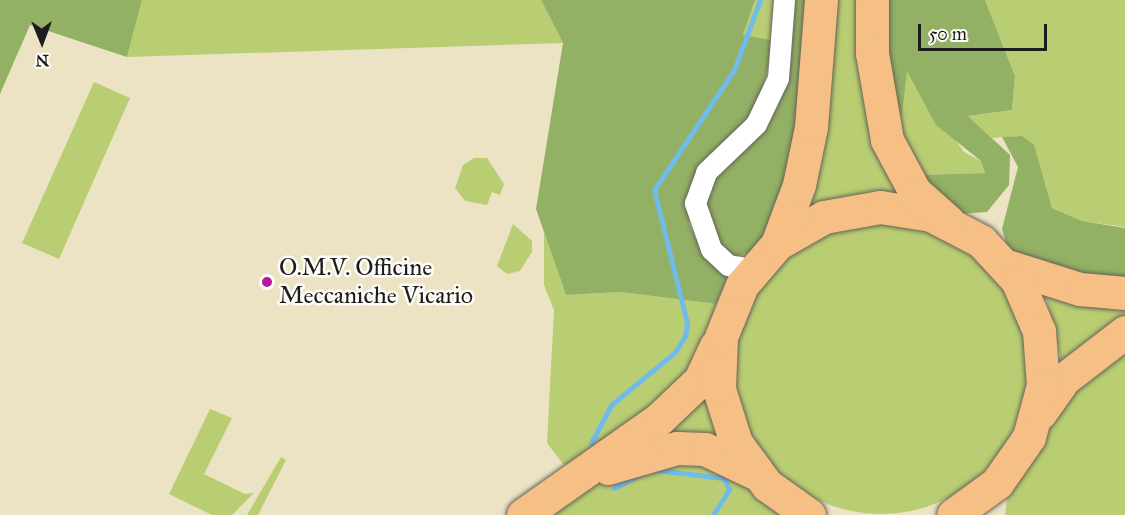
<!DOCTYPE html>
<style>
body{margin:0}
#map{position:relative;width:1125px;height:515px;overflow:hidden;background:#ece3c4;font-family:"IM FELL Great Primer",serif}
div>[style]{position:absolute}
.green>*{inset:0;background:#b9ce72}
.round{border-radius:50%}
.forest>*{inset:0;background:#92b164}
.stream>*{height:5px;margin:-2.5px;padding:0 2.5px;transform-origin:2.5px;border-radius:2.5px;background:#71bbea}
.roads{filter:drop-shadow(0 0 2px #656257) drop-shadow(0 0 2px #656257)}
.minor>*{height:21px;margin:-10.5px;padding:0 10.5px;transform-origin:10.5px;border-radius:10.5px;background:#fff}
.primary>*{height:33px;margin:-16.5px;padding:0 16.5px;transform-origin:16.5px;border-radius:16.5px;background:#f5bf86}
.trunk>*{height:33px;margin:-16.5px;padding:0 16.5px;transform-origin:16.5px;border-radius:16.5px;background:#f5bf86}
.dots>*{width:16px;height:16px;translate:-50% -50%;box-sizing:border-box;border:3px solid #fdfcf7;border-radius:50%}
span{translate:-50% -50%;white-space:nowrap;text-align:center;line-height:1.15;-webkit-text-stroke:5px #fdfcf7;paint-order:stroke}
.poi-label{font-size:24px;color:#1c1c1c}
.left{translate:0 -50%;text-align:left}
.north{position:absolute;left:12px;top:12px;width:60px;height:60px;-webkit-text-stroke:4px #fdfcf7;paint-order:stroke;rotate:179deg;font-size:16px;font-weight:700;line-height:24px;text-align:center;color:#1c1c1c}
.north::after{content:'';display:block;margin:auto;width:21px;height:27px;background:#1c1c1c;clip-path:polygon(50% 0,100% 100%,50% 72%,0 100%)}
.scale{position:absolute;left:918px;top:24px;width:129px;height:27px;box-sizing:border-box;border:3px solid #1c1c1c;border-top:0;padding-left:8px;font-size:18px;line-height:21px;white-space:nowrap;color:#1c1c1c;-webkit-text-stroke:4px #fdfcf7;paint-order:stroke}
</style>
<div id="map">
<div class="green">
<i style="clip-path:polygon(142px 0,541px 0,563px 43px,127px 57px)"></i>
<i style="clip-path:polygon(755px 0,775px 0,772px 40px,743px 35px)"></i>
<i style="clip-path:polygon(827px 0,869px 0,909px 195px,796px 220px)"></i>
<i style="clip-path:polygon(985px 0,1125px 0,1125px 227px,1082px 221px,1052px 208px,1033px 145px,1022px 136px,992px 138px,968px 116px,1012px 110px,1015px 76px)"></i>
<i style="clip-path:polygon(906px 70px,964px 152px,981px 161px,985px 173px,921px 175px,891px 129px)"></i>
<i style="clip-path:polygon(94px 82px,130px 98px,59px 259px,22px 243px)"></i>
<i style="clip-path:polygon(474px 158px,487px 158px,504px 184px,500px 195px,492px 192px,487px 205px,465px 201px,455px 188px,463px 165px)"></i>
<i class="round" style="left:735px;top:222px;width:292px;height:292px"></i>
<i style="clip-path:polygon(513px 224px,532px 241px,532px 252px,520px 271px,507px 274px,497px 266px)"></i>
<i style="clip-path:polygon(544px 232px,566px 295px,621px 292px,716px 304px,693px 376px,574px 466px,563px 464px,547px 443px,554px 310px,544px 285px)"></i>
<i style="clip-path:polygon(1045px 293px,1125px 302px,1125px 318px,1062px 362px)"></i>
<i style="clip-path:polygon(1125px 342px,1125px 515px,1005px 515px,1007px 499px,1052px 410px)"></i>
<i style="clip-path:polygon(706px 393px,719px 439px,643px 445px)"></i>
<i style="clip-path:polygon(210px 409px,232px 418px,204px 474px,245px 494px,254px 493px,232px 515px,212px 515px,169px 494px)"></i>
<i style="clip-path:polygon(281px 457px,286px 460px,258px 515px,247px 515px)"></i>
<i style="clip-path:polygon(716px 461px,786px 515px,537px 515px,631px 467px)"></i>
</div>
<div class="forest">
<i style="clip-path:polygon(0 0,142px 0,127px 57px,30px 25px,0 94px)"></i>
<i style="clip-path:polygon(541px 0,755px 0,743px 35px,772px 40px,767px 73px,758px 102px,690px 203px,689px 224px,696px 239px,727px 278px,716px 304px,621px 292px,566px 295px,536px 209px,563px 43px)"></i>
<i style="clip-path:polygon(788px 0,813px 0,805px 81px,776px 221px,752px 252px,739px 256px,724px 253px,705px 221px,707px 179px,762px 123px)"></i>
<i style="clip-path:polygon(881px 0,985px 0,1015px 76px,1012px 110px,968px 116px,1010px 155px,1009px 185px,987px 212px,957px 214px,921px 175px,985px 173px,981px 161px,936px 125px,907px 71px,902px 114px,891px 129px)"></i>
<i style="clip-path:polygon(1022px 136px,1034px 145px,1052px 208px,1082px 221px,1125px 228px,1125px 286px,1023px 264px,1007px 245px,1002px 229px,1018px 167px,1002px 137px)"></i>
</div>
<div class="stream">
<i style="left:591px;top:443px;width:43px;rotate:-62.2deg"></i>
<i style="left:611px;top:405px;width:83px;rotate:-39.6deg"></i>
<i style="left:675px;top:352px;width:19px;rotate:-58deg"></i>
<i style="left:685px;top:336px;width:13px;rotate:-81deg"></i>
<i style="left:687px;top:323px;width:137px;rotate:-103.9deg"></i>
<i style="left:654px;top:190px;width:144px;rotate:-56.3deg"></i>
<i style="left:734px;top:70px;width:75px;rotate:-69.6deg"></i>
<i style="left:656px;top:470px;width:68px;rotate:6.7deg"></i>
<i style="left:724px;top:478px;width:13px;rotate:67deg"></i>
<i style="left:729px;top:490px;width:30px;rotate:123deg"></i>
<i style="left:614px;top:488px;width:30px;rotate:-27deg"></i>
</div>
<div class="roads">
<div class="minor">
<i style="left:753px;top:269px;width:25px;rotate:-171deg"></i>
<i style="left:728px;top:265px;width:23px;rotate:-137deg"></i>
<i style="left:711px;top:249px;width:49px;rotate:-109.2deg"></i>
<i style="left:695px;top:203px;width:33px;rotate:-70deg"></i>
<i style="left:706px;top:172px;width:69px;rotate:-43.8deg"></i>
<i style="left:756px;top:124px;width:51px;rotate:-64.4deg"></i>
<i style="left:778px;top:78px;width:78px;rotate:-85.6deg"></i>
</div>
<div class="primary">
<i style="left:1007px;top:266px;width:77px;rotate:17.5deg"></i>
<i style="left:1080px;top:289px;width:45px;rotate:5.1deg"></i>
<i style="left:1040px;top:413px;width:42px;rotate:-54.8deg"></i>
<i style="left:1064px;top:379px;width:77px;rotate:-37.6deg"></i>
<i style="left:608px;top:468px;width:72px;rotate:-16.2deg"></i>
<i style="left:677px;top:448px;width:28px;rotate:2deg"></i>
<i style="left:705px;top:449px;width:55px;rotate:25.6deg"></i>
<i style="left:523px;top:515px;width:166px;rotate:-35.2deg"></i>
<i style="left:659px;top:419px;width:57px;rotate:-43.6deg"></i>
<i style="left:700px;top:380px;width:38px;rotate:-65deg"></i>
<i style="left:809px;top:515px;width:52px;rotate:-144.5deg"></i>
<i style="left:767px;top:485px;width:52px;rotate:-126.4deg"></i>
<i style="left:736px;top:443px;width:57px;rotate:-107.5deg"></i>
<i style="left:719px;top:389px;width:52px;rotate:-87.8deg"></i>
<i style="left:721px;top:337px;width:56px;rotate:-68deg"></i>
<i style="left:742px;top:285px;width:54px;rotate:-49.5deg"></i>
<i style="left:777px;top:244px;width:54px;rotate:-29.9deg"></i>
<i style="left:824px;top:217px;width:57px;rotate:-10.1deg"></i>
<i style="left:880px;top:207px;width:52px;rotate:8.9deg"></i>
<i style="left:931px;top:215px;width:56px;rotate:27.5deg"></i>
<i style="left:981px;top:241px;width:53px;rotate:47.3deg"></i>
<i style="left:1017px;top:280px;width:56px;rotate:66.7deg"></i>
<i style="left:1039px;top:331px;width:54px;rotate:85.8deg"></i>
<i style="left:1043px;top:385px;width:54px;rotate:105.1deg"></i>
<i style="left:1029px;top:437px;width:56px;rotate:124.8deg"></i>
<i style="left:997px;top:483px;width:54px;rotate:144deg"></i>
</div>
<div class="trunk">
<i style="left:872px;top:0;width:53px;rotate:90deg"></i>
<i style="left:872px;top:53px;width:88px;rotate:80.2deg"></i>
<i style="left:887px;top:140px;width:59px;rotate:61.7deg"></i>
<i style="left:915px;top:192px;width:45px;rotate:41.4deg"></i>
<i style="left:777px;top:244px;width:63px;rotate:-69.6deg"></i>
<i style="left:799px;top:185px;width:59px;rotate:-78.3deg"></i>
<i style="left:811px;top:127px;width:127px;rotate:-85.5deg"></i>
</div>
</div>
<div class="dots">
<i style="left:267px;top:282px;background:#b5179e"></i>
</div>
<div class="poi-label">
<span class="left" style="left:279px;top:282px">O.M.V. Officine<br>Meccaniche Vicario</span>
</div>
<div class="north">N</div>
<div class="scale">50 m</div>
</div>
